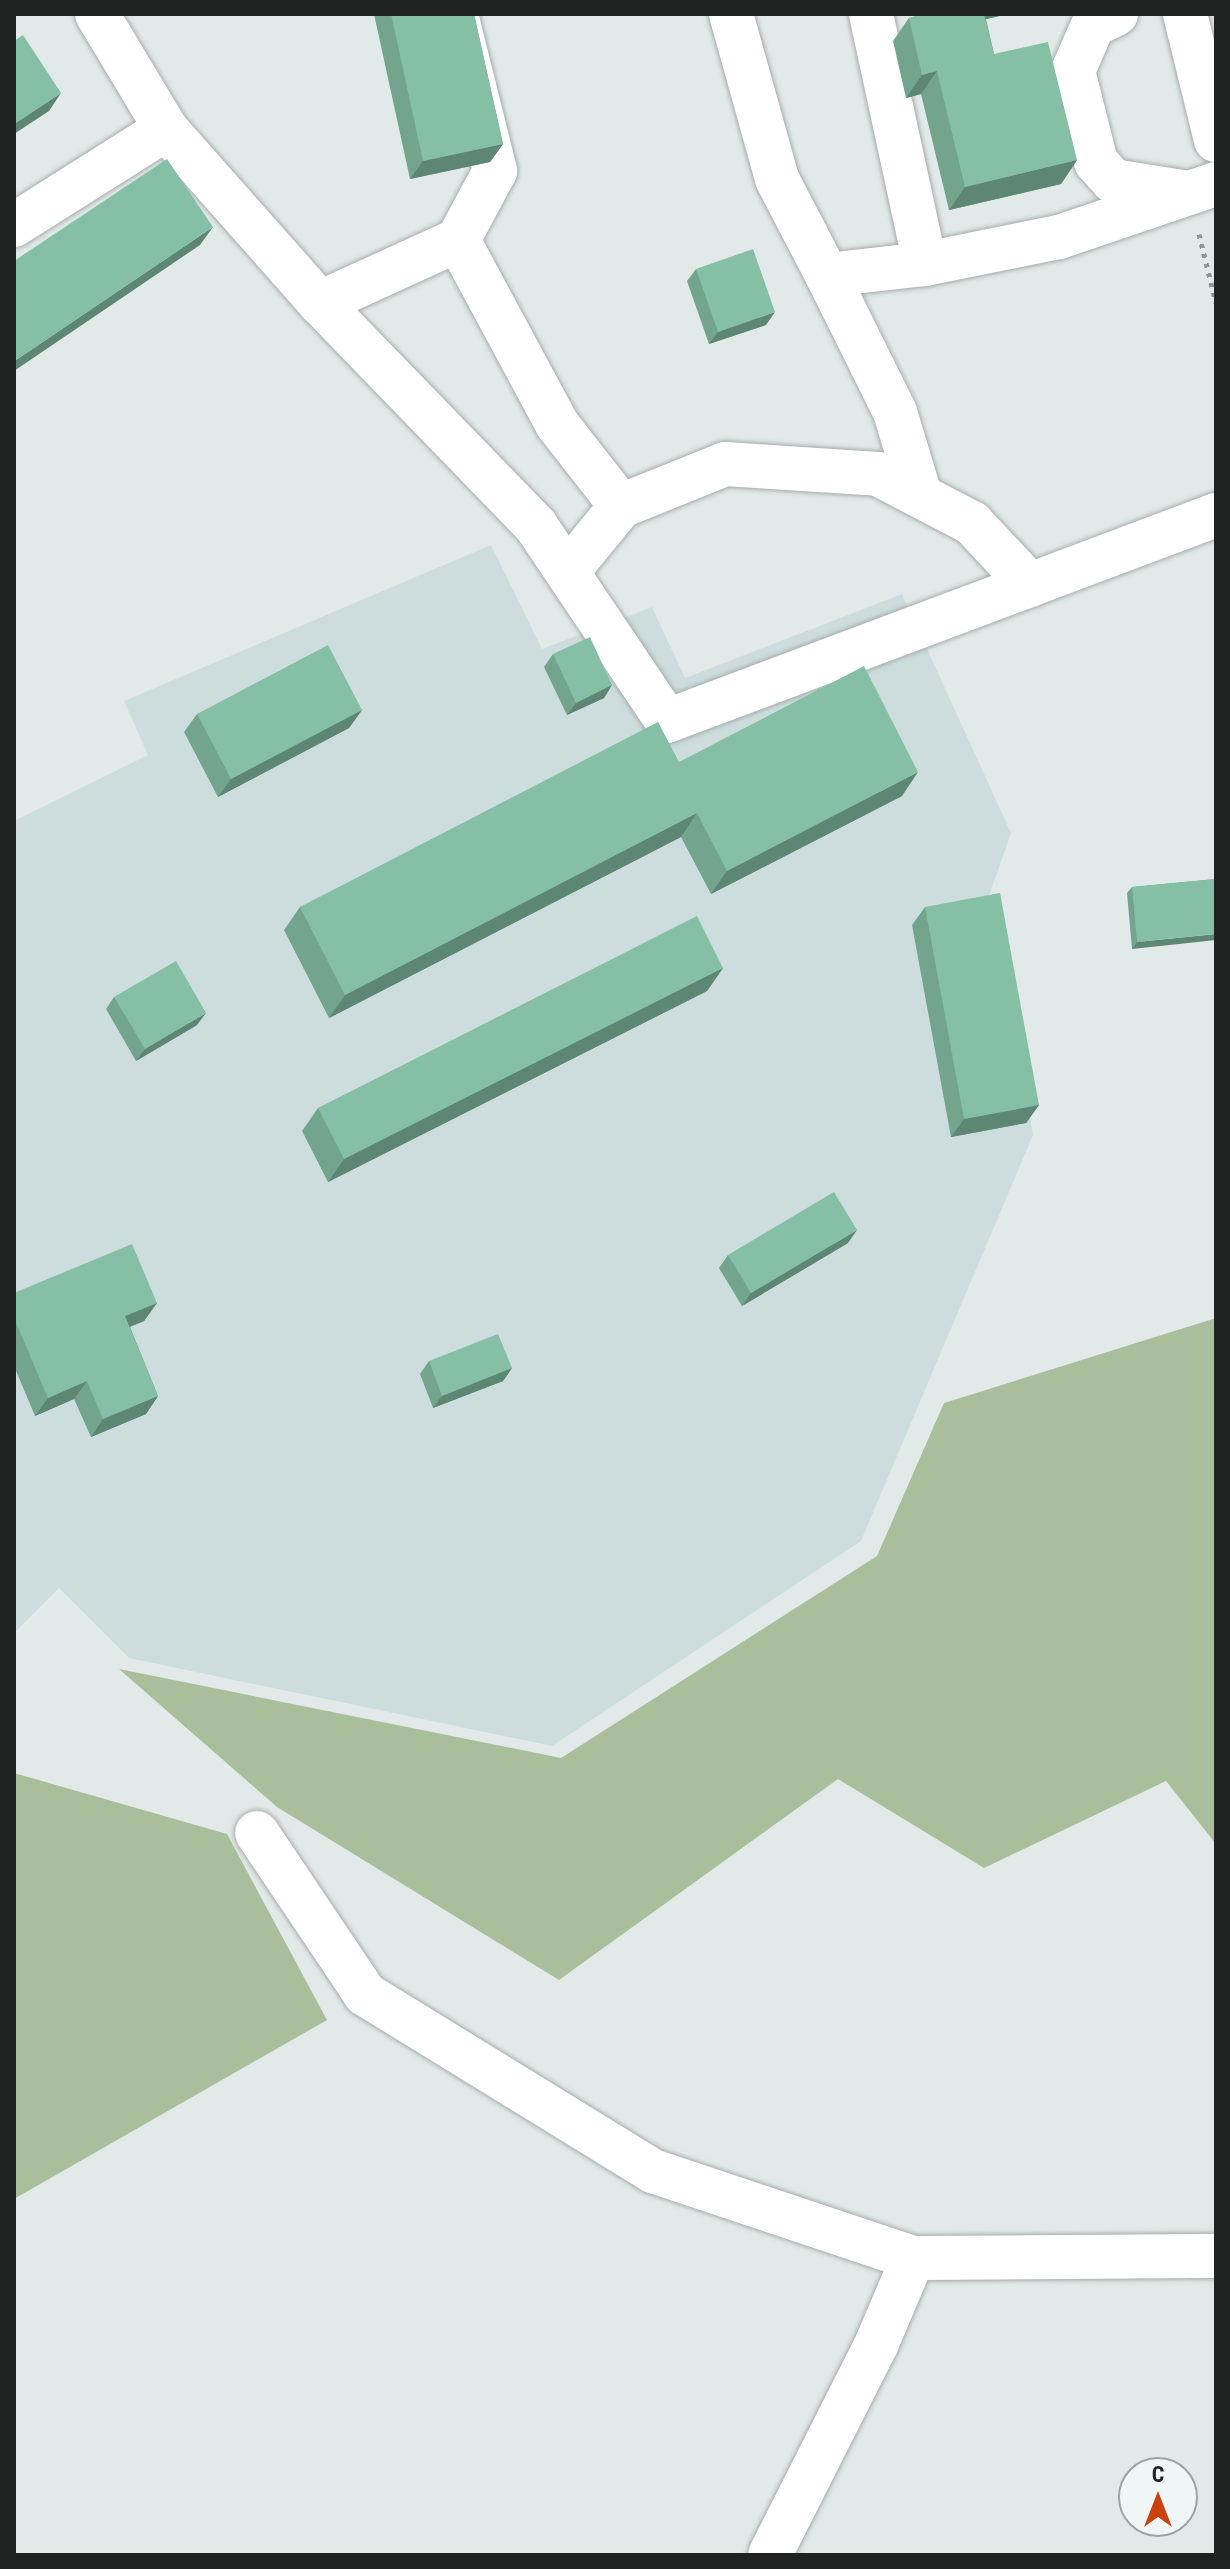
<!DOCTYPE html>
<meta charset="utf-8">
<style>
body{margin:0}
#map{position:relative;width:1230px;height:2569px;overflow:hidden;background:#e2e9e9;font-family:"Roboto Condensed",sans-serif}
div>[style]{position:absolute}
.built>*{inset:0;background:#cddddd}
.green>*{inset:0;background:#a9bf9c}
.path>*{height:5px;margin-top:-2.5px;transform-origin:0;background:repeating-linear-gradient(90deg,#909595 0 4px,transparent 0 10px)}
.roads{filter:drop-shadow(0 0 2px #a5acac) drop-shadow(0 0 2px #a5acac)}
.minor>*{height:44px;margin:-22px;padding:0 22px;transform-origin:22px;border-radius:22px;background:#fff}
.major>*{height:44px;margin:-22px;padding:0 22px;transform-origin:22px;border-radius:22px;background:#fff}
.wall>*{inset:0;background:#72a48e}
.shaded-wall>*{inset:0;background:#5d8674}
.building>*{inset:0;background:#85bfa5}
span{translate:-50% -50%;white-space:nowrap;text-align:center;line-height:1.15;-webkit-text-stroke:7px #f0f6f6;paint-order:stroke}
.frame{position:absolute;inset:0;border:16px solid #212323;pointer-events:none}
.north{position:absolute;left:1118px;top:2457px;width:80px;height:80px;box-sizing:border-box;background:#f0f6f6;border:2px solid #9da2a2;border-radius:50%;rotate:0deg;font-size:22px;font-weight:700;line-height:32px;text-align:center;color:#212323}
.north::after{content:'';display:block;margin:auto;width:28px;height:36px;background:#ca430f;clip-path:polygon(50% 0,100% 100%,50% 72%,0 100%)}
</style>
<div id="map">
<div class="built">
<i style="clip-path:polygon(491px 545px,542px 649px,652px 607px,685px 678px,902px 594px,1011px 833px,989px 896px,1033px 1135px,861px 1541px,552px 1746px,129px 1658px,59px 1588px,14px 1633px,14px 821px,148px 755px,124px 701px)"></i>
</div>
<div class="green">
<i style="clip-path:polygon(1216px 1318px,1216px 1844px,1166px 1781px,984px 1868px,838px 1779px,559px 1980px,277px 1807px,119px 1669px,561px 1758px,877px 1556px,944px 1403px)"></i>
<i style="clip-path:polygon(14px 1773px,227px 1834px,327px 2020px,14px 2199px)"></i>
</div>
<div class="path">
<i style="left:1199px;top:234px;width:71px;rotate:76.2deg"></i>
</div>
<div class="roads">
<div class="minor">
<i style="left:97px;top:14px;width:134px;rotate:59deg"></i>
<i style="left:166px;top:129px;width:232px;rotate:48.5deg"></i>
<i style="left:320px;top:303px;width:310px;rotate:45.9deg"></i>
<i style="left:536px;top:526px;width:235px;rotate:56.1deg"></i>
<i style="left:667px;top:721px;width:586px;rotate:-20.57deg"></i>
<i style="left:456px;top:14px;width:162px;rotate:76deg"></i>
<i style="left:495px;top:171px;width:78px;rotate:118.2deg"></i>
<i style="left:458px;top:240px;width:209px;rotate:61.7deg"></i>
<i style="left:557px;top:424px;width:104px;rotate:52deg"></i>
<i style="left:621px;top:506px;width:85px;rotate:129.3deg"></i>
<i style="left:731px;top:14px;width:171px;rotate:74.4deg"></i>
<i style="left:777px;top:179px;width:108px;rotate:62.5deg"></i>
<i style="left:827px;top:275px;width:99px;rotate:-6.4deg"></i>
<i style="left:925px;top:264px;width:137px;rotate:-11.4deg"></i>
<i style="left:1059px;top:237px;width:166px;rotate:-18.7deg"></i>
<i style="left:871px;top:14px;width:256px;rotate:77.8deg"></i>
<i style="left:1116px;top:14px;width:25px;rotate:154deg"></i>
<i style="left:1093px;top:25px;width:50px;rotate:113.5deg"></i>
<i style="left:1073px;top:71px;width:94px;rotate:75.8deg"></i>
<i style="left:1096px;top:162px;width:25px;rotate:48deg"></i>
<i style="left:1113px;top:181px;width:70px;rotate:9.1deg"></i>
<i style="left:14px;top:225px;width:180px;rotate:-32.3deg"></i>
<i style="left:827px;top:275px;width:153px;rotate:63.6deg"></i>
<i style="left:895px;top:412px;width:87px;rotate:73.2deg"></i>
<i style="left:320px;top:303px;width:152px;rotate:-24.5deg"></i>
<i style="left:621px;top:506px;width:112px;rotate:-22deg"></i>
<i style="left:725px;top:464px;width:153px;rotate:3.7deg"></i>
<i style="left:878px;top:474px;width:106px;rotate:27.5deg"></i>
<i style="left:972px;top:523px;width:85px;rotate:46.9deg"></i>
<i style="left:257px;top:1833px;width:194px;rotate:56.1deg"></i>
<i style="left:365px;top:1994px;width:338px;rotate:31.6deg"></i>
<i style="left:653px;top:2171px;width:274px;rotate:18.5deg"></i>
<i style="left:913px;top:2258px;width:92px;rotate:113deg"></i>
<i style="left:877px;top:2343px;width:237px;rotate:116.8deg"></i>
<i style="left:913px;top:2258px;width:303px;rotate:-0.4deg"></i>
</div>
<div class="major">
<i style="left:1185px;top:14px;width:130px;rotate:76.2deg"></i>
</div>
</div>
<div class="wall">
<i style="clip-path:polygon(374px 14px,474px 14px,503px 144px,490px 162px,410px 179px)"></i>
<i style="clip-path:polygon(925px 14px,1008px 14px,986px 19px,994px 54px,1077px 160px,1061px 184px,949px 210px,921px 94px,906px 98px,893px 41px,909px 18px)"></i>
<i style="clip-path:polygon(696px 269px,766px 325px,709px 344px,687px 281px)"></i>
<i style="clip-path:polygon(553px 654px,612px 685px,604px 698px,567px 715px,544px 667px)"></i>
<i style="clip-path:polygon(362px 710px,349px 728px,218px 797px,184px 732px,197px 714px)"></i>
<i style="clip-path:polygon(679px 762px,902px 796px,711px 894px,681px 837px,329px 1018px,284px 930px,300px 907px)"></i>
<i style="clip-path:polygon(1216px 879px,1132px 949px,1127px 893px,1132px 887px)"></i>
<i style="clip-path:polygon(925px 907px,1039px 1105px,1026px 1123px,951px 1137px,912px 925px)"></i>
<i style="clip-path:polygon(723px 968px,707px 991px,328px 1182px,302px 1131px,318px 1108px)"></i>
<i style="clip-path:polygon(114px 997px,197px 1025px,136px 1061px,106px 1009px)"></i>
<i style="clip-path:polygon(848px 1243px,742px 1306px,719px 1268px,728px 1255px)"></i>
<i style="clip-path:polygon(14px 1293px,157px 1303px,144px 1321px,130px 1327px,158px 1396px,146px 1414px,91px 1437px,74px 1399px,35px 1416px,14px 1366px)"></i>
<i style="clip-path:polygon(429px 1361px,512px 1368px,503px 1381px,433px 1408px,420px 1374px)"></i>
</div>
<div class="shaded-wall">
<i style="clip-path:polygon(948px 14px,1008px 14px,936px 31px)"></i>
<i style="clip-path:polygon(937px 71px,921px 94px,906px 98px,922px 75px)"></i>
<i style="clip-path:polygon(61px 93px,49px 111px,14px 134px,14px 124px)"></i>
<i style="clip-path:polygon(503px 144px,490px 162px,410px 179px,423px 161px)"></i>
<i style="clip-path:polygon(1077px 160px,1061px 184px,949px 210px,965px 187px)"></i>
<i style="clip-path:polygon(213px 227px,200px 245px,14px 371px,14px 362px,16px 360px)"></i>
<i style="clip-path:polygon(775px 312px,766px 325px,709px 344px,718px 332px)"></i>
<i style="clip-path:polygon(612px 685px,604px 698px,567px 715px,576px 703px)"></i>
<i style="clip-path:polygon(362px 710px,349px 728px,218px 797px,231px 779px)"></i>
<i style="clip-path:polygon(918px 772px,902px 796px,711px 894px,727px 871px)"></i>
<i style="clip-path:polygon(697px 813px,681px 837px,329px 1018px,345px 995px)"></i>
<i style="clip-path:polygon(1216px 934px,1216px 940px,1132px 949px,1137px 942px)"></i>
<i style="clip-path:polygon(723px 968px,707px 991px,328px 1182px,344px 1159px)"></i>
<i style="clip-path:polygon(206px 1013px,197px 1025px,136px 1061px,145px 1049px)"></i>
<i style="clip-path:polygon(1039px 1105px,1026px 1123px,951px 1137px,964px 1119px)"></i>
<i style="clip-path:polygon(857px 1230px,848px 1243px,742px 1306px,751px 1293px)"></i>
<i style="clip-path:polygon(157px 1303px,144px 1321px,112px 1334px,125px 1316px)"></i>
<i style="clip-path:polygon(512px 1368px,503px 1381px,433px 1408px,442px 1396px)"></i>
<i style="clip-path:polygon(87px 1381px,74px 1399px,35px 1416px,48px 1398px)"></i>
<i style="clip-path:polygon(158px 1396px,146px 1414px,91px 1437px,103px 1419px)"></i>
</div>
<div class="building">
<i style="clip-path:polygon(391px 14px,474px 14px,503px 144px,423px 161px)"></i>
<i style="clip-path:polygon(925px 14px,984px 14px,994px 54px,1048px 42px,1077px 160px,965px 187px,937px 71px,922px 75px,909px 18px)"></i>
<i style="clip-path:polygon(23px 35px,61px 93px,14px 124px,14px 41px)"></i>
<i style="clip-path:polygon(167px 159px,213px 227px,16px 360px,14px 358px,14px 261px)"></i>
<i style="clip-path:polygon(753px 249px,775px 312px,718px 332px,696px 269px)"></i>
<i style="clip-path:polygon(590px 637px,612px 685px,576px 703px,553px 654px)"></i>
<i style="clip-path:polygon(328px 645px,362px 710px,231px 779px,197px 714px)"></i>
<i style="clip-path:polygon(864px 666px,918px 772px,727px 871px,697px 813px,345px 995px,300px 907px,658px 722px,679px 762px)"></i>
<i style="clip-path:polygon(1216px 879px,1216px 934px,1137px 942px,1132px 887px)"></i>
<i style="clip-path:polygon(1000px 893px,1039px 1105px,964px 1119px,925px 907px)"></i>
<i style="clip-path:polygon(697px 916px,723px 968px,344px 1159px,318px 1108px)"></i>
<i style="clip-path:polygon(176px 961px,206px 1013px,145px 1049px,114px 997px)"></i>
<i style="clip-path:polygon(834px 1192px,857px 1230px,751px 1293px,728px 1255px)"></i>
<i style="clip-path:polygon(132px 1244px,157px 1303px,125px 1316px,158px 1396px,103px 1419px,87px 1381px,48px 1398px,14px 1318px,14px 1293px)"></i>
<i style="clip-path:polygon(498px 1334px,512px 1368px,442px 1396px,429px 1361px)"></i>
</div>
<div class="frame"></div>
<div class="north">С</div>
</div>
